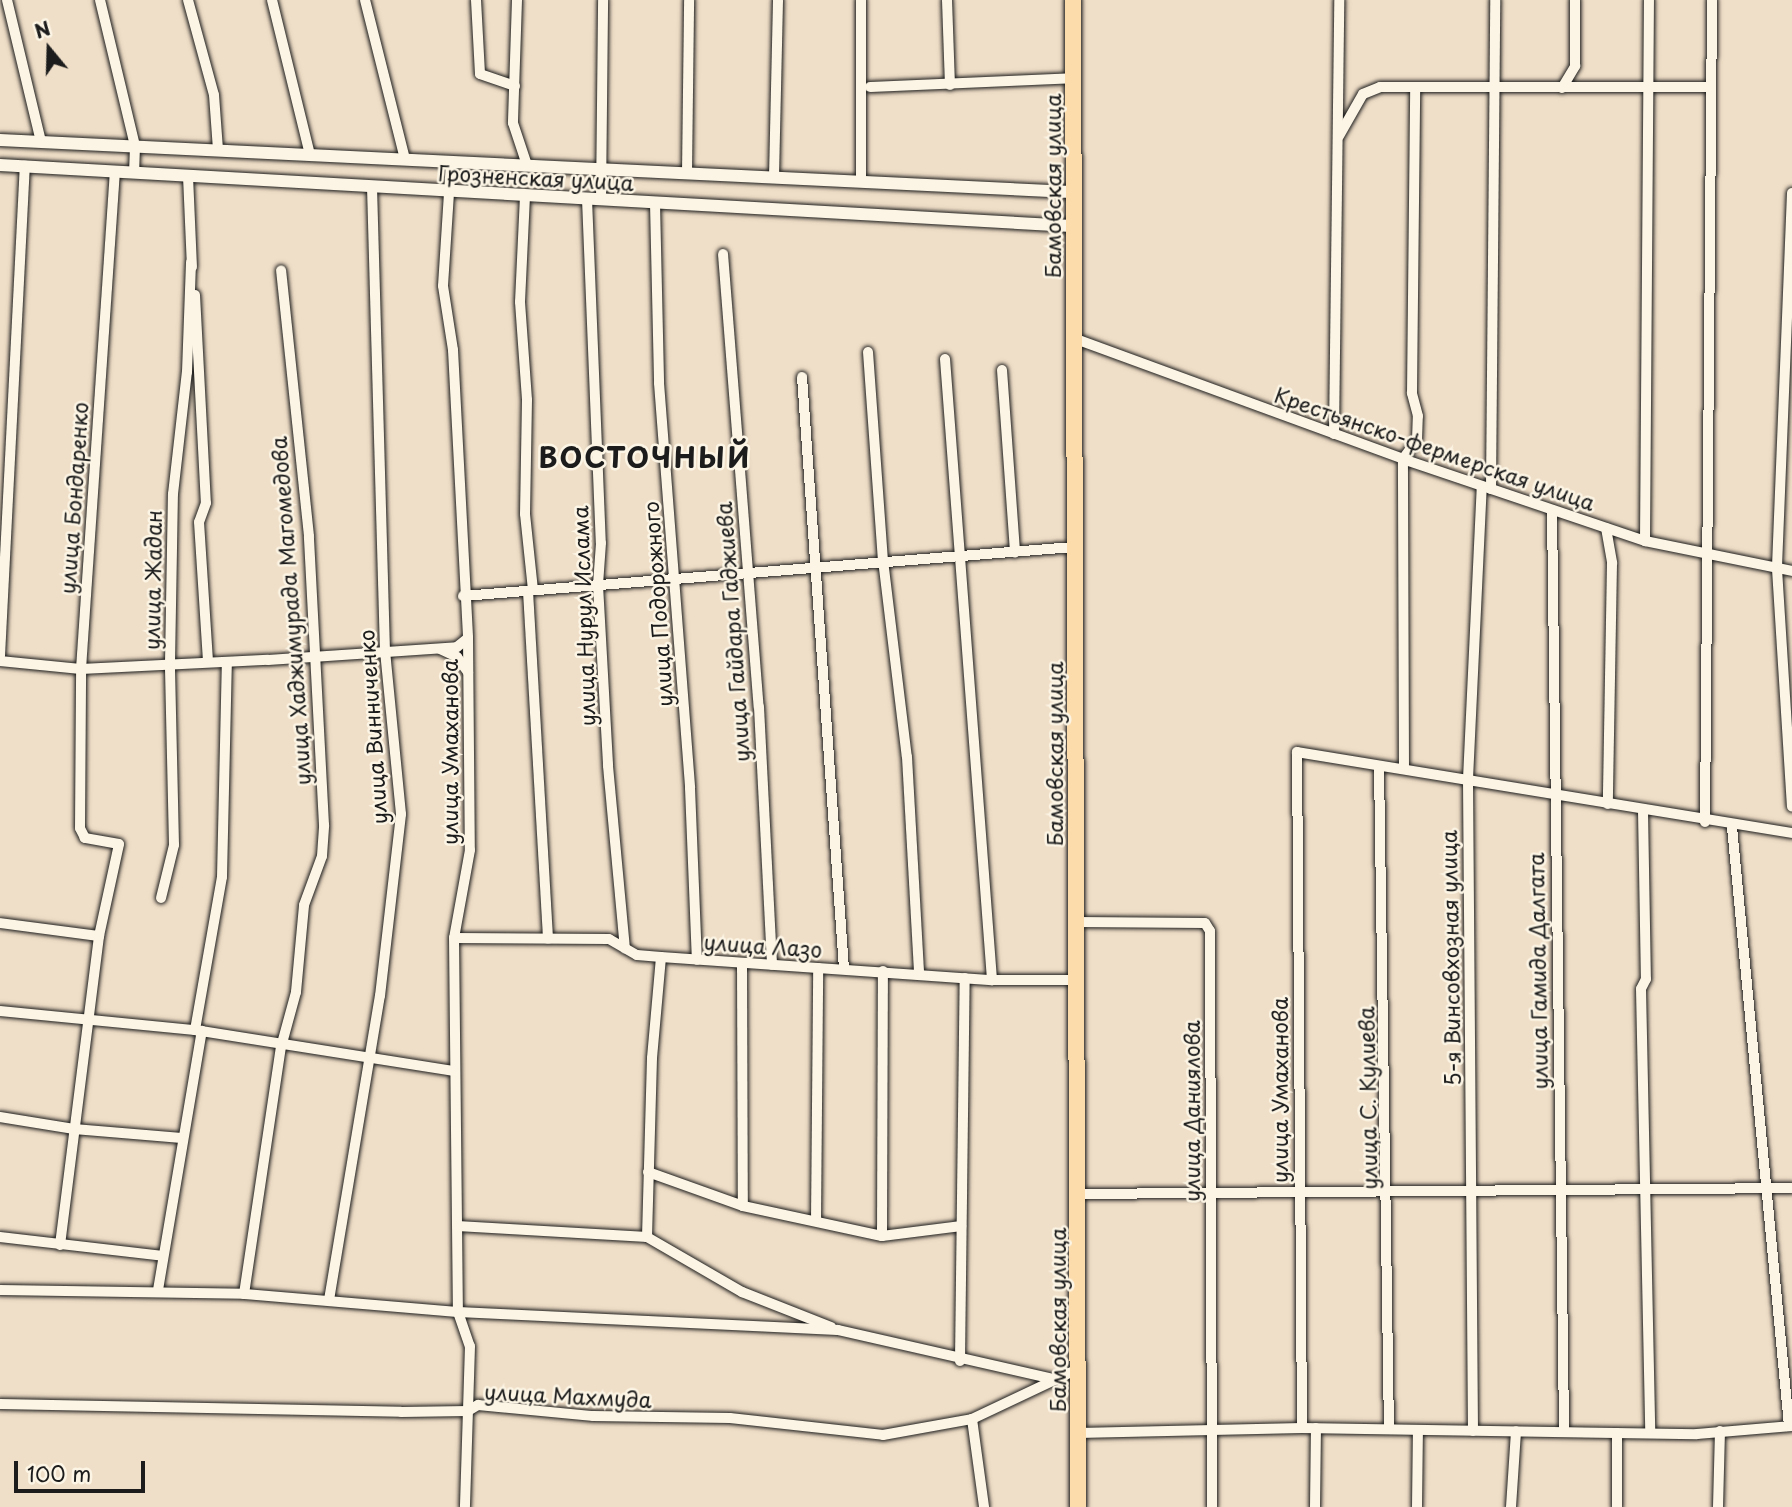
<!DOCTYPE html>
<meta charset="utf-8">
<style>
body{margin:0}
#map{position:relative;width:1792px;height:1507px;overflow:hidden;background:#f0dfc8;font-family:"Playpen Sans",sans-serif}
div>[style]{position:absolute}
.roads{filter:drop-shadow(0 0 2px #1c1c1c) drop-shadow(0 0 2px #1c1c1c)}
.minor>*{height:10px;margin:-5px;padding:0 5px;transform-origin:5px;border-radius:5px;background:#fcf5e5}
.tertiary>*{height:12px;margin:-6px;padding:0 6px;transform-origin:6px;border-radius:6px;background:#fcf5e5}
.trunk>*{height:16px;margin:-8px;padding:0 8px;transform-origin:8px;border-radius:8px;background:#fddcac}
span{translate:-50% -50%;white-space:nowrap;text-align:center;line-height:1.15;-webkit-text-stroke:5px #fcf5e5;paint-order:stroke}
.street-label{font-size:21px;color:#1c1c1c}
.district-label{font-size:28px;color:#1c1c1c;font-weight:700;letter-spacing:2px}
.north{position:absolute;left:14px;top:14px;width:70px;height:70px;-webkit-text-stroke:5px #fcf5e5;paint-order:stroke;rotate:341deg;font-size:19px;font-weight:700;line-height:28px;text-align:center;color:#1c1c1c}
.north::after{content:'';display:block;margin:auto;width:24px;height:32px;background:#1c1c1c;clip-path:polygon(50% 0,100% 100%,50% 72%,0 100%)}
.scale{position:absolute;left:14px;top:1461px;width:131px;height:32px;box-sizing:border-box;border:4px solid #1c1c1c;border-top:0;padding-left:9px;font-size:21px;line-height:24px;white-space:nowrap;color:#1c1c1c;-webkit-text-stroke:5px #fcf5e5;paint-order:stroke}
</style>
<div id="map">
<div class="roads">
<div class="minor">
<i style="left:7px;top:0;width:146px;rotate:76.5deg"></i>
<i style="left:100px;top:0;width:150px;rotate:76.5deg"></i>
<i style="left:135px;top:146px;width:27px;rotate:92deg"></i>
<i style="left:188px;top:0;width:98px;rotate:74.7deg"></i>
<i style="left:214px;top:95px;width:55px;rotate:85.8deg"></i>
<i style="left:272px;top:0;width:160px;rotate:76.2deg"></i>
<i style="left:365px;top:0;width:164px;rotate:75.9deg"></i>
<i style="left:476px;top:0;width:74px;rotate:86.9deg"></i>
<i style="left:480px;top:74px;width:37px;rotate:19deg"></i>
<i style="left:517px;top:0;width:123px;rotate:91.9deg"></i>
<i style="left:513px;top:123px;width:44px;rotate:71.6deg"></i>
<i style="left:861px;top:0;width:182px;rotate:90deg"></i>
<i style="left:947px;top:0;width:85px;rotate:88deg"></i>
<i style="left:870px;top:87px;width:203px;rotate:-2.5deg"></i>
<i style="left:1562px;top:88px;width:26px;rotate:-59deg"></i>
<i style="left:1575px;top:66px;width:66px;rotate:-90deg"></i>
<i style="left:1339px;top:136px;width:48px;rotate:-60.3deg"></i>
<i style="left:1363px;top:94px;width:18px;rotate:-22deg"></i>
<i style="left:1380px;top:87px;width:331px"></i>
<i style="left:451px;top:162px;width:124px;rotate:93.7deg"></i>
<i style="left:443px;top:286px;width:65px;rotate:81.1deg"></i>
<i style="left:453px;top:350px;width:288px;rotate:87deg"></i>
<i style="left:468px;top:638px;width:212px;rotate:89.5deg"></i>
<i style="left:470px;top:850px;width:89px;rotate:100.3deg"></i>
<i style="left:454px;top:938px;width:374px;rotate:89.4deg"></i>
<i style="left:458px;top:1312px;width:36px;rotate:71deg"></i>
<i style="left:470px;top:1346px;width:161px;rotate:91.8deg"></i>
<i style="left:687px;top:173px;width:173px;rotate:-89.3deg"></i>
<i style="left:188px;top:176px;width:91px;rotate:87.5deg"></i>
<i style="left:774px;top:177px;width:177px;rotate:-88.7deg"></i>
<i style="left:1792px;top:193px;width:376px;rotate:92.3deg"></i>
<i style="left:1777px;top:569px;width:238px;rotate:86.4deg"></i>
<i style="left:525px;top:196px;width:106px;rotate:92.7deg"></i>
<i style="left:520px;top:302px;width:98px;rotate:85.9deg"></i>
<i style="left:527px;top:400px;width:114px;rotate:91deg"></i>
<i style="left:525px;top:514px;width:76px;rotate:84deg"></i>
<i style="left:587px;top:199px;width:344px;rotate:87.7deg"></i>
<i style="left:601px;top:543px;width:42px;rotate:94.1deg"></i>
<i style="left:598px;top:585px;width:181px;rotate:86.8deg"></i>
<i style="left:608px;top:766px;width:183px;rotate:84.7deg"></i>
<i style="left:601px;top:200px;width:200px;rotate:-89.4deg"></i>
<i style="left:655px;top:203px;width:180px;rotate:88.7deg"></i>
<i style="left:659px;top:383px;width:406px;rotate:85.6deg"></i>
<i style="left:690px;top:788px;width:172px;rotate:87.7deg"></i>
<i style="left:723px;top:254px;width:454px;rotate:85.5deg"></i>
<i style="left:759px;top:707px;width:258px;rotate:87.1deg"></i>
<i style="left:195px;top:295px;width:208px;rotate:87deg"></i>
<i style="left:206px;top:503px;width:20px;rotate:110deg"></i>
<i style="left:199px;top:522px;width:140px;rotate:86.3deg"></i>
<i style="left:1073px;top:338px;width:351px;rotate:20.1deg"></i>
<i style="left:1403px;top:459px;width:256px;rotate:18.7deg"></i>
<i style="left:1645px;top:541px;width:150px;rotate:11.5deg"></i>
<i style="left:868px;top:352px;width:209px;rotate:85.9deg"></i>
<i style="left:883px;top:560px;width:198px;rotate:83.1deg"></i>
<i style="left:907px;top:757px;width:217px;rotate:86.8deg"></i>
<i style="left:945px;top:359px;width:623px;rotate:85.67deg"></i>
<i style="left:1002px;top:370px;width:183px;rotate:85.9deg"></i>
<i style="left:802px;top:377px;width:593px;rotate:85.94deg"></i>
<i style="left:1334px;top:434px;width:434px;rotate:-89.3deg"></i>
<i style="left:1491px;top:489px;width:489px;rotate:-89.5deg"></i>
<i style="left:1552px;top:510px;width:922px;rotate:89.25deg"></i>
<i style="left:1606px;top:528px;width:36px;rotate:80deg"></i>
<i style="left:1612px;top:563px;width:241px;rotate:91deg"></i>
<i style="left:1645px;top:541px;width:541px;rotate:-89.58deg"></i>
<i style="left:528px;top:591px;width:348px;rotate:86.7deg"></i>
<i style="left:463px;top:596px;width:613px;rotate:-4.59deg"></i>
<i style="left:440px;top:649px;width:19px;rotate:25deg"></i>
<i style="left:457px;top:657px;width:19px;rotate:54deg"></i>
<i style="left:0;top:656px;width:491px;rotate:-87.1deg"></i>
<i style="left:0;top:661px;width:81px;rotate:5.6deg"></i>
<i style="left:81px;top:669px;width:187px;rotate:-2.8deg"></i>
<i style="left:268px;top:660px;width:189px;rotate:-3.9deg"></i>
<i style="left:457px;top:647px;width:14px;rotate:-39deg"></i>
<i style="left:1379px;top:766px;width:663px;rotate:89.14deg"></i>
<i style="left:1404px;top:768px;width:309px;rotate:-90.2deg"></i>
<i style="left:1403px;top:459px;width:24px;rotate:-54deg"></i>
<i style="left:1417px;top:440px;width:24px;rotate:-88deg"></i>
<i style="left:1418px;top:416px;width:24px;rotate:-105deg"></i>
<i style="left:1412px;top:393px;width:306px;rotate:-89.4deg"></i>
<i style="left:1643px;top:811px;width:168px;rotate:89deg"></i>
<i style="left:1646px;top:979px;width:11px;rotate:117deg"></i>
<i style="left:1641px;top:989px;width:444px;rotate:88.8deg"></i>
<i style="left:1705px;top:822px;width:822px;rotate:-89.51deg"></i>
<i style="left:1732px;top:827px;width:602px;rotate:84.56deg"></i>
<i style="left:161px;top:898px;width:55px;rotate:-76.2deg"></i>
<i style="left:174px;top:845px;width:182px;rotate:-91.3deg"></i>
<i style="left:170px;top:663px;width:169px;rotate:-89deg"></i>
<i style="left:173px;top:494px;width:123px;rotate:-83.5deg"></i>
<i style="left:187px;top:372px;width:110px;rotate:-87.9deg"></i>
<i style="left:1076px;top:922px;width:129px;rotate:0.4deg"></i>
<i style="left:1205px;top:923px;width:9px;rotate:58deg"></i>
<i style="left:1210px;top:931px;width:576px;rotate:89.8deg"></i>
<i style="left:0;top:923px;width:100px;rotate:7.5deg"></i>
<i style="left:454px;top:938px;width:155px;rotate:0.4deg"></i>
<i style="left:609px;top:939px;width:32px;rotate:30deg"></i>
<i style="left:637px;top:955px;width:24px;rotate:5deg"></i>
<i style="left:661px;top:957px;width:332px;rotate:4deg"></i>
<i style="left:992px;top:980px;width:83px"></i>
<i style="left:742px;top:963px;width:243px;rotate:89.8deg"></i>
<i style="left:0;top:1011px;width:196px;rotate:5.6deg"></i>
<i style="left:195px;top:1030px;width:261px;rotate:9deg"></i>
<i style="left:195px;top:1030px;width:155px;rotate:-80deg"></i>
<i style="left:222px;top:877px;width:215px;rotate:-88.7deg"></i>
<i style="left:0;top:1117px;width:75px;rotate:9.2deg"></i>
<i style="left:74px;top:1129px;width:108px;rotate:4.8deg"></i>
<i style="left:648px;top:1172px;width:101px;rotate:19.7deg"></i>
<i style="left:743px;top:1206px;width:142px;rotate:12.2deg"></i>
<i style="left:882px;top:1236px;width:80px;rotate:-7.2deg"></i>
<i style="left:1079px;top:1194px;width:713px;rotate:-0.48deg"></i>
<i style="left:816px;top:1221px;width:253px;rotate:-89.5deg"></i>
<i style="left:458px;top:1226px;width:189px;rotate:3.3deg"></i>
<i style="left:647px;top:1237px;width:110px;rotate:30.1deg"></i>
<i style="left:742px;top:1292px;width:96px;rotate:21.5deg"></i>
<i style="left:882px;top:1236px;width:265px;rotate:-89.8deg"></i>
<i style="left:0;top:1237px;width:164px;rotate:6.6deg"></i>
<i style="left:647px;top:1237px;width:179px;rotate:-88.4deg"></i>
<i style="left:652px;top:1058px;width:101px;rotate:-84.9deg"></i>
<i style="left:60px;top:1245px;width:311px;rotate:-82.8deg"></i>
<i style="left:99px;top:936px;width:94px;rotate:-77.7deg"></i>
<i style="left:119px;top:844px;width:35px;rotate:-170deg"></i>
<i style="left:85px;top:838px;width:11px;rotate:-117deg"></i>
<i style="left:80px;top:828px;width:159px;rotate:-89.6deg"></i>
<i style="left:81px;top:669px;width:498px;rotate:-86.1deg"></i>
<i style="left:0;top:1290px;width:244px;rotate:0.9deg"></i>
<i style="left:244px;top:1294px;width:215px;rotate:4.8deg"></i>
<i style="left:458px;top:1312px;width:380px;rotate:2.7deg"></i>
<i style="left:838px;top:1330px;width:221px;rotate:12.8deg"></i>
<i style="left:158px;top:1290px;width:263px;rotate:-80.4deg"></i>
<i style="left:244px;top:1294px;width:250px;rotate:-81.5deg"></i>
<i style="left:281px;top:1047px;width:57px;rotate:-74.7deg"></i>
<i style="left:296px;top:992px;width:87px;rotate:-84.7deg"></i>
<i style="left:304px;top:905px;width:52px;rotate:-69.8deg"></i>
<i style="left:322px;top:856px;width:31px;rotate:-86deg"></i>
<i style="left:324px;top:825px;width:289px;rotate:-93deg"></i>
<i style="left:309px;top:536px;width:267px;rotate:-96deg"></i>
<i style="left:329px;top:1300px;width:308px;rotate:-80.5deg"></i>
<i style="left:380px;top:996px;width:183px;rotate:-83.4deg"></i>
<i style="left:401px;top:814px;width:163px;rotate:-95.6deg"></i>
<i style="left:385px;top:652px;width:465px;rotate:-91.6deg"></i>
<i style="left:960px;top:1361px;width:383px;rotate:-89.3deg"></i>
<i style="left:0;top:1404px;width:401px;rotate:1.1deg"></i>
<i style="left:401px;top:1412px;width:67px;rotate:-0.9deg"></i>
<i style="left:468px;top:1411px;width:12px;rotate:-31deg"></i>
<i style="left:478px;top:1405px;width:116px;rotate:5.5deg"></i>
<i style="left:593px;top:1416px;width:137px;rotate:0.8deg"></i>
<i style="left:730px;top:1418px;width:154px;rotate:6.3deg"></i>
<i style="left:883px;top:1435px;width:90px;rotate:-10.2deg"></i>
<i style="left:972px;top:1419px;width:117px;rotate:-25.3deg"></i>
<i style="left:972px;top:1419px;width:89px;rotate:82.2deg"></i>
<i style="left:1302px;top:1428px;width:676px;rotate:-90.42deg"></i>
<i style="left:1297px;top:752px;width:502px;rotate:9.29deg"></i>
<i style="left:1473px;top:1431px;width:652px;rotate:-90.44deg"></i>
<i style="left:1468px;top:779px;width:293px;rotate:-87.3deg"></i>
<i style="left:1078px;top:1433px;width:224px;rotate:-1.3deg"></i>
<i style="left:1302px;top:1428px;width:395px;rotate:0.9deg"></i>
<i style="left:1697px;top:1434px;width:95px;rotate:-4.8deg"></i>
<i style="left:1617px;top:1433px;width:74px;rotate:90deg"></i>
<i style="left:1315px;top:1507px;width:79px;rotate:-89.3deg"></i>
<i style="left:1417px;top:1507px;width:77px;rotate:-89.3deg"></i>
<i style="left:1511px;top:1507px;width:76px;rotate:-86.2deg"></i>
<i style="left:1718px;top:1507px;width:76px;rotate:-88.5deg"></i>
</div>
<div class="tertiary">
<i style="left:0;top:140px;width:1072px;rotate:2.78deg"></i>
<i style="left:0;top:165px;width:1073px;rotate:3.26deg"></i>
</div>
<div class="trunk">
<i style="left:1073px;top:0;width:1507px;rotate:89.81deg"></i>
</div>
</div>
<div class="street-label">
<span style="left:536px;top:177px;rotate:3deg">Грозненская улица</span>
<span style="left:1052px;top:186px;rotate:-90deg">Бамовская улица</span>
<span style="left:1435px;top:448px;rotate:19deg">Крестьянско-фермерская улица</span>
<span style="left:73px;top:498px;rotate:-86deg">улица Бондаренко</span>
<span style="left:152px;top:580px;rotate:-89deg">улица Жадан</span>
<span style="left:657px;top:604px;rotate:-94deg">улица Подорожного</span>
<span style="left:290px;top:611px;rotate:-94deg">улица Хаджимурада Магомедова</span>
<span style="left:583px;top:616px;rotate:-92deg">улица Нурул Ислама</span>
<span style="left:732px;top:632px;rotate:-94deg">улица Гайдара Гаджиева</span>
<span style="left:372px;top:727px;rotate:-94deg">улица Винниченко</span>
<span style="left:449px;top:752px;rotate:-90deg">улица Умаханова</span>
<span style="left:1054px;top:754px;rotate:-90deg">Бамовская улица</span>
<span style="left:763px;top:945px;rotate:4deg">улица Лазо</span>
<span style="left:1450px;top:958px;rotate:-91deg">5-я Винсовхозная улица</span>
<span style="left:1537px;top:971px;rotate:-91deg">улица Гамида Далгата</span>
<span style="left:1279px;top:1090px;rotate:-90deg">улица Умаханова</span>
<span style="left:1367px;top:1098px;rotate:-91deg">улица С. Кулиева</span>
<span style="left:1191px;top:1111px;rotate:-90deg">улица Даниялова</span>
<span style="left:1057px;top:1320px;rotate:-90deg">Бамовская улица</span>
<span style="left:568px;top:1395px;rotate:3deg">улица Махмуда</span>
</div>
<div class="district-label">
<span style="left:645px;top:457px">ВОСТОЧНЫЙ</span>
</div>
<div class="north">N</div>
<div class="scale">100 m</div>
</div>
